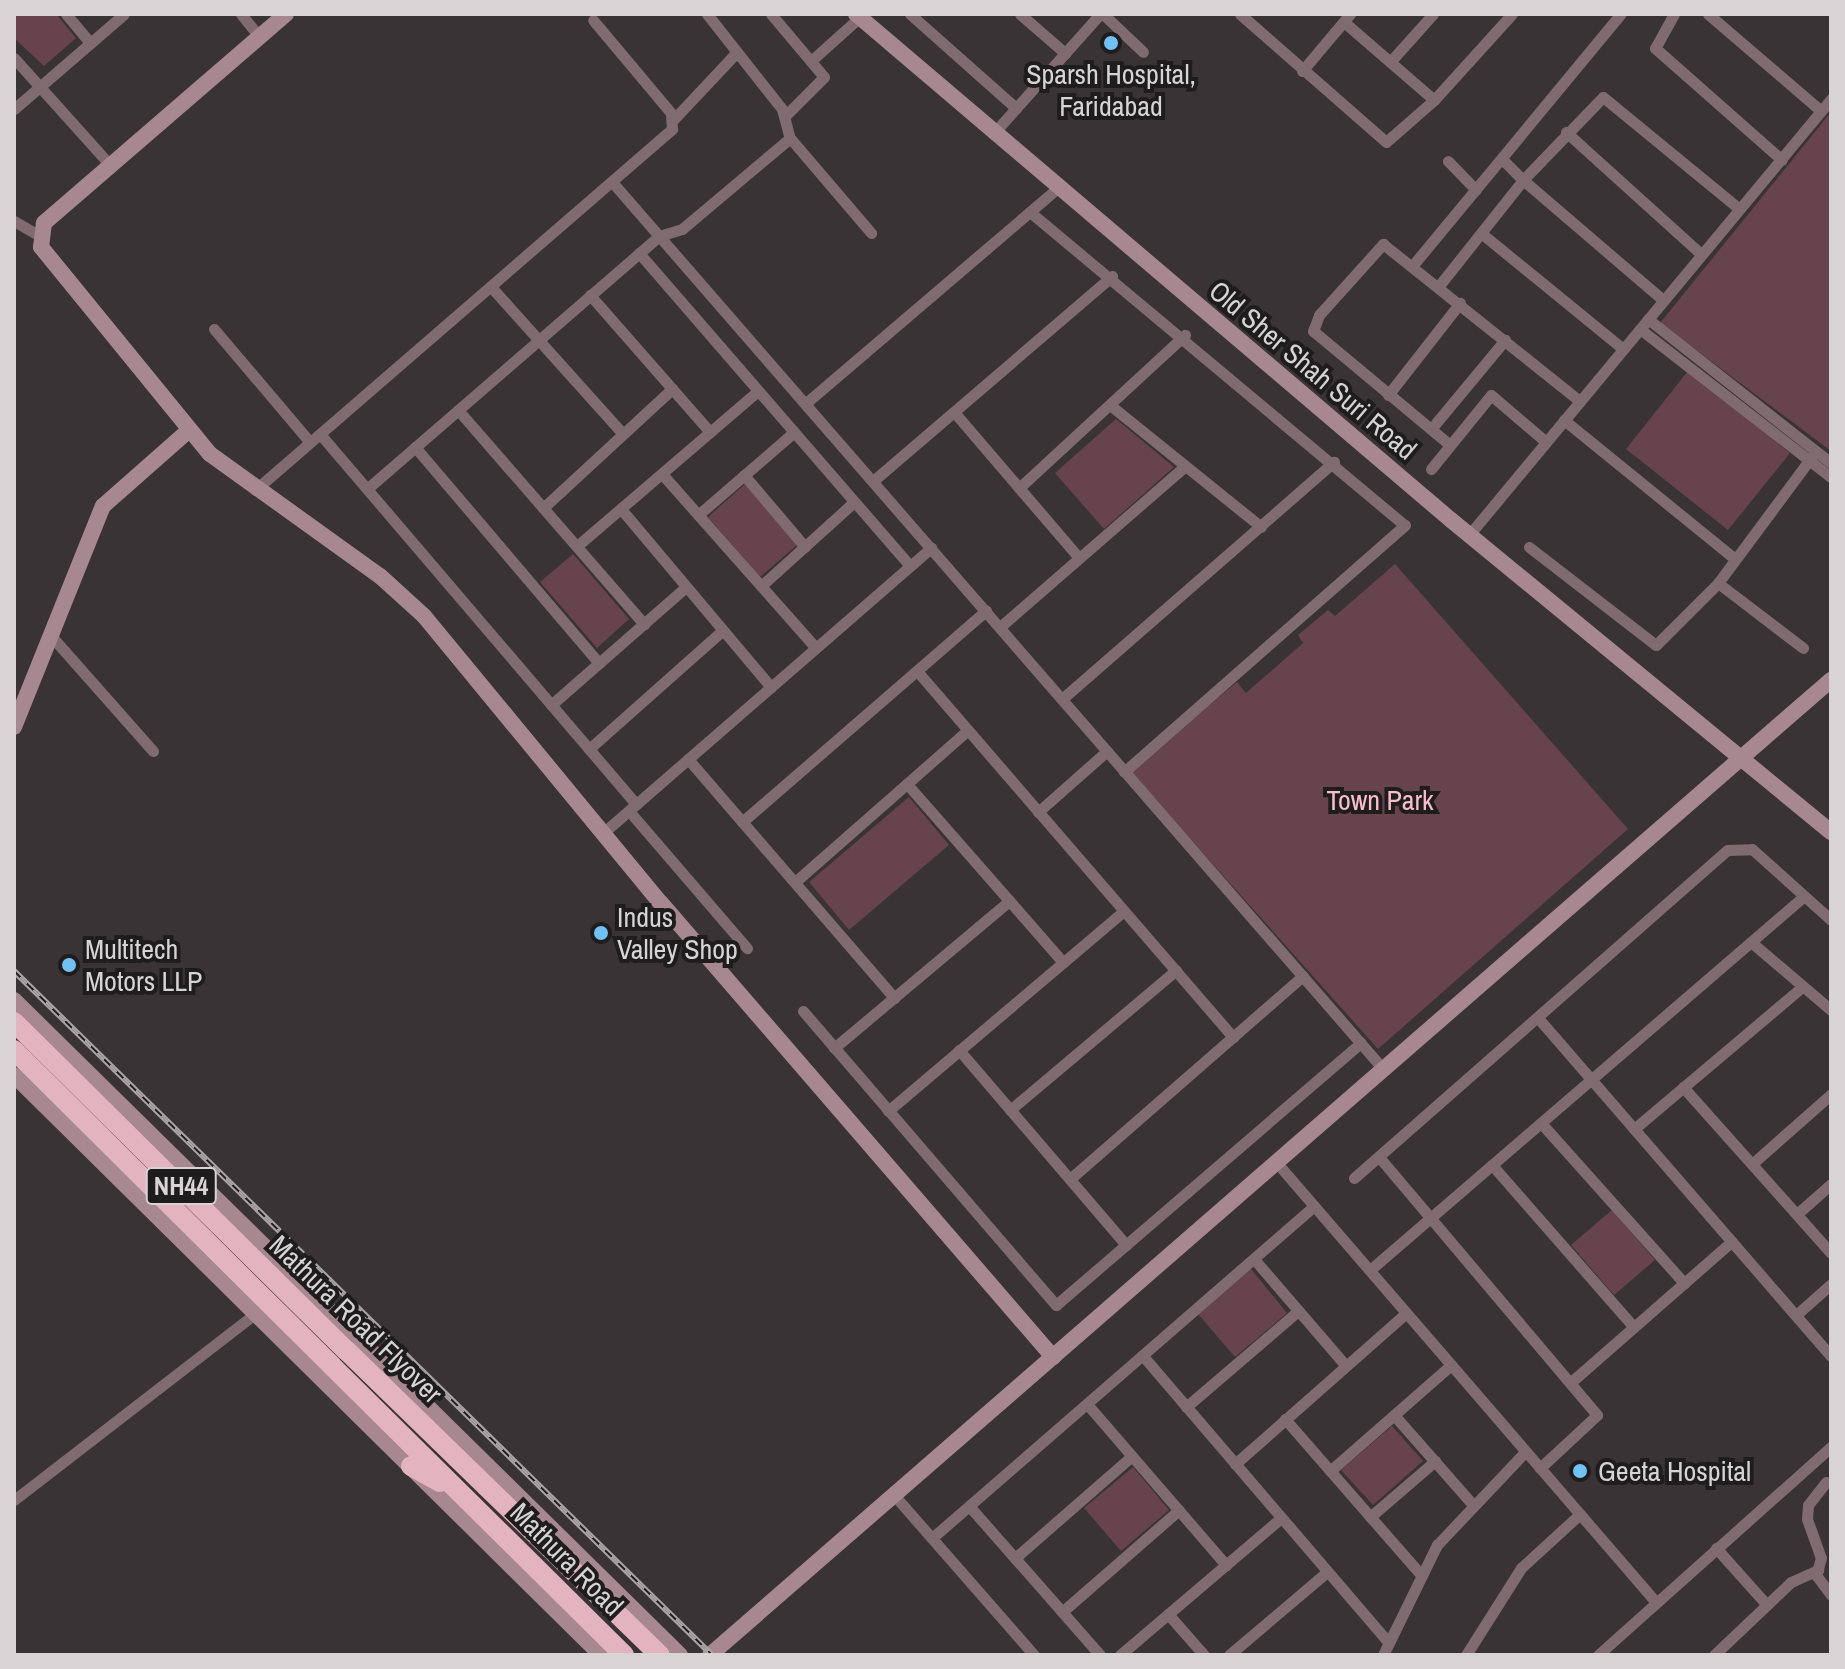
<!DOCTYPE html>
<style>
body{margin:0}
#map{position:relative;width:1845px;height:1669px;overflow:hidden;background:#3a3335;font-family:"Archivo Narrow",sans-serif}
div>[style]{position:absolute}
.green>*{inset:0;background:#66434d}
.street>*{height:11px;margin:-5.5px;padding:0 5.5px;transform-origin:5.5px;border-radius:5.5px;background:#7f6b70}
.secondary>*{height:16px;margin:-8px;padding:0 8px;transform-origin:8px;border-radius:8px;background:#a88890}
.highway>*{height:20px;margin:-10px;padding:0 10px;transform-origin:10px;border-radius:10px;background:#e4b3c0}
.rail>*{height:6px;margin-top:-3px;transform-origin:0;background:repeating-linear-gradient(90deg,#1f1c1d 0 9px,#aaa5a6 0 18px);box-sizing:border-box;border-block:2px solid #aaa5a6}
.highway-bridge>*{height:20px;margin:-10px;padding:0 10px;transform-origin:10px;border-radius:10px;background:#e4b3c0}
.dots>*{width:22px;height:22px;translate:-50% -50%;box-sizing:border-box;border:4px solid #1f1c1d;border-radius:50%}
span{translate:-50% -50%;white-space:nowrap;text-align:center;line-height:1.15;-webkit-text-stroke:8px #1f1c1d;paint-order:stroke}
.shield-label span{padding:2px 6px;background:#1f1c1d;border:2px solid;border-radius:6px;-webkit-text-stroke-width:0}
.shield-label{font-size:26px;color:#d8d4d5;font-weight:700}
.poi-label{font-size:28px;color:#d8d4d5}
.left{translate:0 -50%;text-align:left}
.street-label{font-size:28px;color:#d8d4d5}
.park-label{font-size:28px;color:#f9bdcd}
.frame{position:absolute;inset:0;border:16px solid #d8d4d5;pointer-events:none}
</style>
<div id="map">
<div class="green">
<i style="clip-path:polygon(14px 14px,56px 14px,76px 38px,44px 66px,14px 38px)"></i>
<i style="clip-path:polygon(1831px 112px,1831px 451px,1660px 323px)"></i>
<i style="clip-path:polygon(1688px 371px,1790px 453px,1728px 530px,1626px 449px)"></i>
<i style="clip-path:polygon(1116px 419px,1174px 467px,1104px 529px,1055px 473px)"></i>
<i style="clip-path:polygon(745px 484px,798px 544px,760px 577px,708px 517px)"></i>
<i style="clip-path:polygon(573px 554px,629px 619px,597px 648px,540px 582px)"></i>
<i style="clip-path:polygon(1395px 564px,1628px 829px,1378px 1049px,1130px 771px,1237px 682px,1246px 693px,1303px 643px,1298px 635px,1328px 610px,1335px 616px)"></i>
<i style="clip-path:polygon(909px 797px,949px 845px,849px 930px,809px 882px)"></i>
<i style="clip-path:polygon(1612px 1210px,1655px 1260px,1614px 1295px,1571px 1245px)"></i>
<i style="clip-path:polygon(1251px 1269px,1287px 1313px,1235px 1357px,1198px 1314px)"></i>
<i style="clip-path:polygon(1392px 1426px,1423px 1461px,1373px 1505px,1341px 1470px)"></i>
<i style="clip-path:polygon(1133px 1467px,1169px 1510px,1121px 1551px,1084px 1508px)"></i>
</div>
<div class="street">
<i style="left:66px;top:14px;width:38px;rotate:50deg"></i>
<i style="left:241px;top:14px;width:28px;rotate:51deg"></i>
<i style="left:707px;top:14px;width:121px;rotate:51.7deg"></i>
<i style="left:782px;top:109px;width:30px;rotate:75deg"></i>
<i style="left:790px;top:138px;width:125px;rotate:49.5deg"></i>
<i style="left:771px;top:14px;width:82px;rotate:49.9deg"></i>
<i style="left:824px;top:77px;width:55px;rotate:135deg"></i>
<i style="left:910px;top:14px;width:142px;rotate:41.6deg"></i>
<i style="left:1020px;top:14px;width:60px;rotate:40.9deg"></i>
<i style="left:1103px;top:14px;width:55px;rotate:43.5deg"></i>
<i style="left:1240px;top:14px;width:194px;rotate:41.2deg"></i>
<i style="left:1386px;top:142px;width:64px;rotate:-41.2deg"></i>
<i style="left:1434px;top:100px;width:116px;rotate:-47.8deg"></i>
<i style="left:1674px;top:14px;width:39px;rotate:119deg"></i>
<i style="left:1655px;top:48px;width:169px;rotate:41.4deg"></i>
<i style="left:1708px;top:14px;width:149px;rotate:40.6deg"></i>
<i style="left:1344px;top:22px;width:119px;rotate:40.9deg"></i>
<i style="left:14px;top:58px;width:142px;rotate:48.1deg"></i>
<i style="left:812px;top:60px;width:64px;rotate:-41.9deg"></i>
<i style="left:1390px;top:62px;width:64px;rotate:-48.1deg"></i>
<i style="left:1302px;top:71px;width:75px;rotate:-49.9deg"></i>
<i style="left:14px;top:109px;width:145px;rotate:-40.8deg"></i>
<i style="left:674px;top:119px;width:89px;rotate:-46.8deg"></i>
<i style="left:1566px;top:132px;width:182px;rotate:42.1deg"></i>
<i style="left:993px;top:134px;width:161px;rotate:-48.3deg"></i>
<i style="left:1448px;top:161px;width:40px;rotate:46deg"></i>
<i style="left:613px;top:183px;width:1175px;rotate:49deg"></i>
<i style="left:1030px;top:212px;width:488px;rotate:39.9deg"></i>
<i style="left:1405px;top:525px;width:374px;rotate:138.7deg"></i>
<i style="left:14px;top:221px;width:28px;rotate:30deg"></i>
<i style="left:1481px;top:233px;width:183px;rotate:39.2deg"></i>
<i style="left:639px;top:253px;width:414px;rotate:49.1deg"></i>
<i style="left:1413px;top:265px;width:326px;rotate:-50.4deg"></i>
<i style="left:1438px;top:287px;width:137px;rotate:-51.5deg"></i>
<i style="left:1523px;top:180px;width:30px;rotate:-135deg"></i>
<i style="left:492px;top:288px;width:196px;rotate:48.1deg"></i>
<i style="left:590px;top:295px;width:182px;rotate:48.8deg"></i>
<i style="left:1663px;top:300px;width:184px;rotate:-139.4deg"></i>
<i style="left:1523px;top:180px;width:115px;rotate:-46.1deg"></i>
<i style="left:1603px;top:97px;width:175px;rotate:39.4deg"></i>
<i style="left:1648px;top:319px;width:233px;rotate:38.2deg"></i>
<i style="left:214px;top:329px;width:148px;rotate:49.7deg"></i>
<i style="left:1640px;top:329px;width:242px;rotate:37.8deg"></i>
<i style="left:1388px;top:395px;width:117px;rotate:-52deg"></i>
<i style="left:806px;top:403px;width:330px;rotate:-40.5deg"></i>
<i style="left:1110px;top:405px;width:194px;rotate:38.9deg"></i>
<i style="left:458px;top:410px;width:284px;rotate:49deg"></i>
<i style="left:954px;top:412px;width:192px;rotate:49.4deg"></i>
<i style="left:1564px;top:420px;width:220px;rotate:39.1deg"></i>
<i style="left:1431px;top:429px;width:116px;rotate:-50.3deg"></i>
<i style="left:320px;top:434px;width:487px;rotate:49.5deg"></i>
<i style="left:1450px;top:445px;width:178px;rotate:-140.2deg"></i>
<i style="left:1313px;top:331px;width:17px;rotate:-69deg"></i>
<i style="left:1319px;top:315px;width:96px;rotate:-48deg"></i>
<i style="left:1383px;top:244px;width:252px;rotate:38.6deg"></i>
<i style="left:415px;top:447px;width:284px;rotate:49.6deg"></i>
<i style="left:1431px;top:469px;width:95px;rotate:-51deg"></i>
<i style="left:1491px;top:395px;width:72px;rotate:40.5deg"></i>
<i style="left:662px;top:474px;width:232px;rotate:48.5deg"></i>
<i style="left:744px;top:475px;width:94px;rotate:49.7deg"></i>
<i style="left:873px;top:481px;width:315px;rotate:-40.6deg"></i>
<i style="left:1019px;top:488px;width:226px;rotate:-42.7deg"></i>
<i style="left:367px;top:489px;width:386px;rotate:-40.9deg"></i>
<i style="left:659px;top:236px;width:24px;rotate:-17deg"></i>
<i style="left:682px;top:229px;width:141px;rotate:-40.1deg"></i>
<i style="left:255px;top:490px;width:552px;rotate:-40.88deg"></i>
<i style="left:672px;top:129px;width:16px;rotate:-94deg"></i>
<i style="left:671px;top:113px;width:121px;rotate:-130deg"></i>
<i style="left:543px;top:508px;width:176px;rotate:-42.7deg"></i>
<i style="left:621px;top:509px;width:233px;rotate:49.9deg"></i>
<i style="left:698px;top:515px;width:127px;rotate:-40.8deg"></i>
<i style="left:1469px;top:535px;width:567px;rotate:-50.3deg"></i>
<i style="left:577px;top:546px;width:238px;rotate:-40.6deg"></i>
<i style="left:1529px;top:547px;width:160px;rotate:37.7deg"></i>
<i style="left:1656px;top:645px;width:88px;rotate:-45deg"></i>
<i style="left:1718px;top:583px;width:164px;rotate:-53.4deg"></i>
<i style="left:1718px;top:583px;width:107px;rotate:37.4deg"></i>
<i style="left:761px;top:586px;width:125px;rotate:-42.1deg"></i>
<i style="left:1000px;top:627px;width:245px;rotate:-41deg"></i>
<i style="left:53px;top:638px;width:151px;rotate:48.5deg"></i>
<i style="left:917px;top:671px;width:484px;rotate:49.2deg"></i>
<i style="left:1062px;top:699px;width:361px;rotate:-41.1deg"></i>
<i style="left:551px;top:705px;width:179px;rotate:-41.2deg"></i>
<i style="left:589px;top:749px;width:179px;rotate:-41.6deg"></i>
<i style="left:688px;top:759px;width:316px;rotate:49.2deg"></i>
<i style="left:907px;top:784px;width:237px;rotate:48.8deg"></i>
<i style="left:629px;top:811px;width:181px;rotate:49.3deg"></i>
<i style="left:1038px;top:812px;width:92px;rotate:-41.5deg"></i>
<i style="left:742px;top:822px;width:323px;rotate:-40.9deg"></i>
<i style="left:603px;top:833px;width:435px;rotate:-41deg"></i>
<i style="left:795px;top:882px;width:230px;rotate:-41.3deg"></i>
<i style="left:1751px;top:942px;width:105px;rotate:40.4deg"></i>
<i style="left:803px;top:1011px;width:388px;rotate:49.3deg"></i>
<i style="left:1056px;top:1305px;width:402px;rotate:-40.7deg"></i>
<i style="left:1538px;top:1018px;width:447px;rotate:49.1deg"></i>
<i style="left:834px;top:1048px;width:229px;rotate:-40deg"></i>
<i style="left:959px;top:1050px;width:257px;rotate:49.4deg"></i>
<i style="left:1683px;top:1087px;width:222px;rotate:48.3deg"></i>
<i style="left:1010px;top:1110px;width:217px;rotate:-40.1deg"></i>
<i style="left:888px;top:1111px;width:309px;rotate:-40.3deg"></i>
<i style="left:1541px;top:1123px;width:215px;rotate:48.2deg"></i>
<i style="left:1634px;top:1129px;width:221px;rotate:-40.2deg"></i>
<i style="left:1379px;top:1157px;width:338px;rotate:49.8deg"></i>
<i style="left:1597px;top:1415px;width:78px;rotate:137.1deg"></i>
<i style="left:1277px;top:1163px;width:579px;rotate:49.21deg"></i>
<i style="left:1752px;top:1164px;width:106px;rotate:-41.5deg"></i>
<i style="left:1492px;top:1165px;width:215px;rotate:48.8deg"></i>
<i style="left:1354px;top:1178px;width:497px;rotate:-41.3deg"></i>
<i style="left:1728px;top:850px;width:24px;rotate:-2deg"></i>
<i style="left:1752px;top:849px;width:106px;rotate:41.9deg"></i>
<i style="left:1070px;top:1179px;width:309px;rotate:-41.1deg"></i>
<i style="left:1797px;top:1214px;width:45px;rotate:-41.4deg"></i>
<i style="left:1254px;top:1259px;width:141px;rotate:49.3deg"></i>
<i style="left:1370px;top:1270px;width:572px;rotate:-40.74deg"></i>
<i style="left:1796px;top:1315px;width:47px;rotate:-41.5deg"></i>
<i style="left:1143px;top:1356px;width:375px;rotate:49.4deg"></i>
<i style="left:1570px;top:1383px;width:215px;rotate:-41.2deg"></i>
<i style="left:1087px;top:1404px;width:213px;rotate:49.2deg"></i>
<i style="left:1186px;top:1407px;width:148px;rotate:-40.6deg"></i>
<i style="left:1394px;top:1415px;width:120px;rotate:48.7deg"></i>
<i style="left:1285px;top:1419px;width:206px;rotate:48.9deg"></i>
<i style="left:1235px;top:1464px;width:228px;rotate:-41.4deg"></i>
<i style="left:1330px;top:1471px;width:161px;rotate:-41.2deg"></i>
<i style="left:1826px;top:1482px;width:29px;rotate:128deg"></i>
<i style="left:1808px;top:1505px;width:14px;rotate:94deg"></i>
<i style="left:1807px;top:1519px;width:41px;rotate:70.3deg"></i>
<i style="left:1821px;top:1558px;width:18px;rotate:106deg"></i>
<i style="left:1816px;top:1575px;width:25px;rotate:53deg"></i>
<i style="left:894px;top:1495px;width:213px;rotate:48.8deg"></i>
<i style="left:14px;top:1500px;width:306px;rotate:-37.7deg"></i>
<i style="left:970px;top:1507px;width:197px;rotate:48.7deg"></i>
<i style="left:1370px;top:1517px;width:86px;rotate:-40.7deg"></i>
<i style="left:932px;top:1538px;width:506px;rotate:-40.99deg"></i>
<i style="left:1716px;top:1548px;width:76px;rotate:48.2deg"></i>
<i style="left:1015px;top:1558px;width:155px;rotate:-41.1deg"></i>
<i style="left:1062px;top:1612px;width:155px;rotate:-41.1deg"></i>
<i style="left:1168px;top:1614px;width:55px;rotate:48.7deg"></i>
<i style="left:1120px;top:1655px;width:211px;rotate:-40.4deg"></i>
<i style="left:1229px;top:1655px;width:128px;rotate:-40.3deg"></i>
<i style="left:1383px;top:1655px;width:123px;rotate:-63.9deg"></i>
<i style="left:1437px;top:1545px;width:129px;rotate:-46.6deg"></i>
<i style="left:1466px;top:1655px;width:103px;rotate:-57.7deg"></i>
<i style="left:1521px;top:1568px;width:80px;rotate:-42.5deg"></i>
<i style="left:1598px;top:1655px;width:312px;rotate:-41.8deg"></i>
<i style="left:1714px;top:1655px;width:106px;rotate:-43.5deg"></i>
<i style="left:1791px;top:1582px;width:30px;rotate:-24deg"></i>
</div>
<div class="secondary">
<i style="left:286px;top:14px;width:320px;rotate:139.2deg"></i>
<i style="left:44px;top:223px;width:24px;rotate:97deg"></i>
<i style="left:41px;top:247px;width:267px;rotate:50.8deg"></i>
<i style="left:210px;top:454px;width:209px;rotate:35.7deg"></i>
<i style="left:380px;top:576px;width:59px;rotate:42.3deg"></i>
<i style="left:424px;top:616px;width:372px;rotate:50.5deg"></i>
<i style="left:661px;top:903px;width:600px;rotate:49.19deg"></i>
<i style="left:856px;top:14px;width:781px;rotate:40.38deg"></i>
<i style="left:1451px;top:520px;width:492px;rotate:39.4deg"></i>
<i style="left:14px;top:727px;width:238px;rotate:-68.1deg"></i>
<i style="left:103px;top:506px;width:113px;rotate:-41.4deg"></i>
<i style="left:14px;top:1000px;width:934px;rotate:44.52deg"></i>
<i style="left:14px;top:1075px;width:825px;rotate:44.66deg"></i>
<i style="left:710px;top:1655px;width:1486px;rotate:-41.02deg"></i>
</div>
<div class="highway">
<i style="left:347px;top:1351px;width:436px;rotate:44.2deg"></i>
<i style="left:332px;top:1366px;width:411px;rotate:44.7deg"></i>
<i style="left:411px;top:1466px;width:33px;rotate:29deg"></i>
</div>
<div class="rail">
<i style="left:14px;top:971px;width:977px;rotate:44.42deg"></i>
</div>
<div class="highway-bridge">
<i style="left:14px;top:1022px;width:468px;rotate:44.7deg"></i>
<i style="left:14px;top:1050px;width:448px;rotate:44.8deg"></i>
</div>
<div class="dots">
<i style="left:1111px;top:43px;background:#71c1f4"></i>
<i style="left:601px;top:933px;background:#71c1f4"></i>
<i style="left:69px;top:965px;background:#71c1f4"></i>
<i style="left:1580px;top:1471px;background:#71c1f4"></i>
</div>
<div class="shield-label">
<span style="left:181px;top:1186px">NH44</span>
</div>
<div class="poi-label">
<span style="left:1111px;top:90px">Sparsh Hospital,<br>Faridabad</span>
<span class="left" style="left:617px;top:933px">Indus<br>Valley Shop</span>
<span class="left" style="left:85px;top:965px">Multitech<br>Motors LLP</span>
<span class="left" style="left:1598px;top:1471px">Geeta Hospital</span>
</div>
<div class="street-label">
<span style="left:1313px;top:370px;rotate:40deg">Old Sher Shah Suri Road</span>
<span style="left:356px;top:1319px;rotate:44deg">Mathura Road Flyover</span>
<span style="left:567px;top:1559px;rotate:45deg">Mathura Road</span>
</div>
<div class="park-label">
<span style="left:1380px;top:800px">Town Park</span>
</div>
<div class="frame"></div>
</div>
